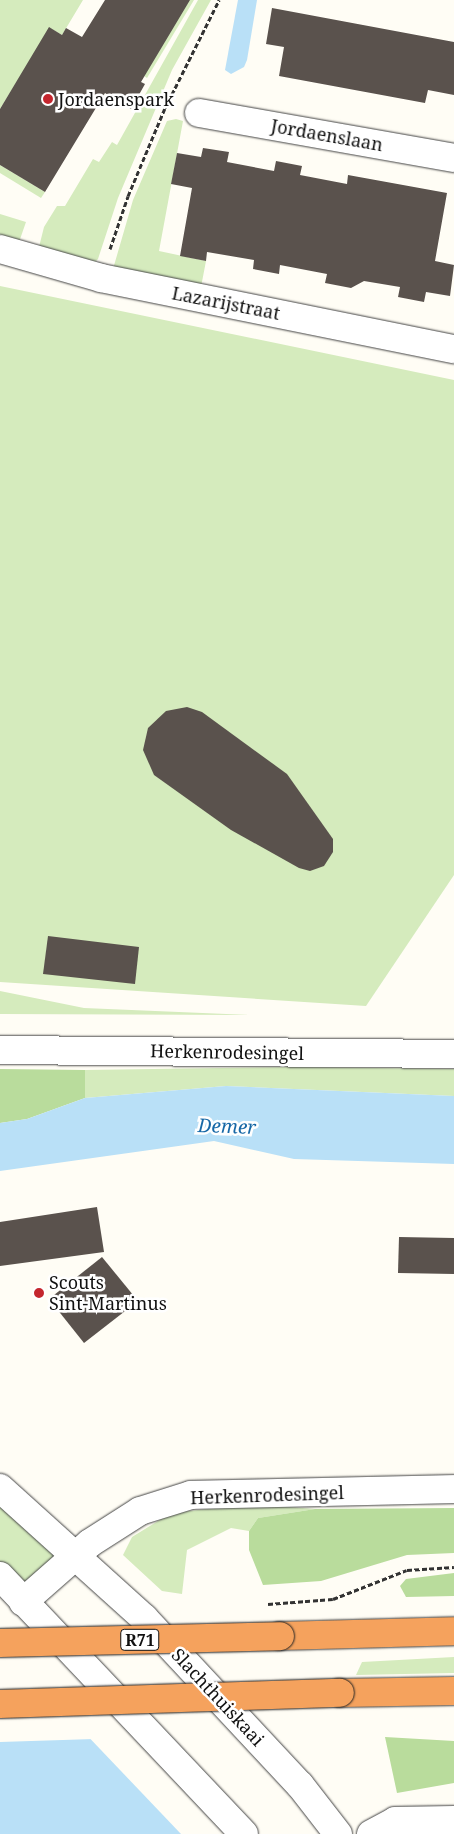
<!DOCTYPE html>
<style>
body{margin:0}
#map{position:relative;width:454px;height:1834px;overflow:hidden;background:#fffdf5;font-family:"Noto Serif",serif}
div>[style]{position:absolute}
.green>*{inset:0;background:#d5ebbd}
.forest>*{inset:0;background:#b9dc9c}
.water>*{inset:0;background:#b9e0f7}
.pier>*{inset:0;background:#fffdf5}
.building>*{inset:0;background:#5a524d}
.path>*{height:3px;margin-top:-1.5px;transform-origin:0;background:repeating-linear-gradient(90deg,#333 0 5px,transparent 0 7.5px)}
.roads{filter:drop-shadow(0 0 1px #444) drop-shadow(0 0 1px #444)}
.minor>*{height:28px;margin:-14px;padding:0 14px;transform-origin:14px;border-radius:14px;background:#fff}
.highway>*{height:28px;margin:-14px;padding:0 14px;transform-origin:14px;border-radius:14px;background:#f5a25d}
.bridges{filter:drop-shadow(0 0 1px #222) drop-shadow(0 0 1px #222)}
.highway-bridge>*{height:28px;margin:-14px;padding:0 14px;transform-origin:14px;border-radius:14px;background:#f5a25d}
.dots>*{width:14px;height:14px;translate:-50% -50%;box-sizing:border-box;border:2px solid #fff;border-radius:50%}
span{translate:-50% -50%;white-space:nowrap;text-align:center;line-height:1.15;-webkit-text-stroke:5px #fff;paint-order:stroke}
.shield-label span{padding:1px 4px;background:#fff;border:1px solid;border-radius:4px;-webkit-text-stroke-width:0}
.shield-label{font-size:16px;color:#111;font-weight:700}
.poi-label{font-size:18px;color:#111}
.left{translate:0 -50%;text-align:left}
.street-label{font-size:18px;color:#111}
.water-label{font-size:19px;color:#1768a6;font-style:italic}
</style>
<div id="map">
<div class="green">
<i style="clip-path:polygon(0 0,83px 0,62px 35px,50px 28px,0 109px)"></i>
<i style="clip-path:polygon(183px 0,194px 0,147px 78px,144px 76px)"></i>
<i style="clip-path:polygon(198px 0,211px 0,172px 70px,118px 198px,98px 259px,93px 264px,38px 251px,44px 227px,57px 206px,65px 206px,93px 159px,99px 162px,112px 142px,117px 145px)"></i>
<i style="clip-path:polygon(176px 119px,183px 121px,159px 251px,206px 261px,201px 287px,113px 269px,133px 200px,167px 121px)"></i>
<i style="clip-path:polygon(0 165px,45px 192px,41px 198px,0 173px)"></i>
<i style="clip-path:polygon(0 214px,26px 222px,18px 245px,0 240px)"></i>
<i style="clip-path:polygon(0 286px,454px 380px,454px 875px,366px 1006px,0 982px)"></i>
<i style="clip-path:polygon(0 991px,84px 1008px,250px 1015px,0 1014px)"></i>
<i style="clip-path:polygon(294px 1067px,454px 1069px,454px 1096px,226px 1086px,85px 1098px,85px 1070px)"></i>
<i style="clip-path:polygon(0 1502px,56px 1556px,24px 1589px,0 1562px)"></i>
<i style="clip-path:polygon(252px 1504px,315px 1509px,258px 1518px,249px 1531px,231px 1528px,187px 1550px,182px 1594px,162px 1591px,123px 1555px,132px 1537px,171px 1513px)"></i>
<i style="clip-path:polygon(454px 1657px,454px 1673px,356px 1675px,362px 1662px)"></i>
</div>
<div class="forest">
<i style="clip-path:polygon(0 1069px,85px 1070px,85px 1098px,27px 1119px,0 1123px)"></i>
<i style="clip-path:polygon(454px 1508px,454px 1553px,407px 1555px,321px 1581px,263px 1585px,249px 1550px,249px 1531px,258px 1518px,315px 1509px)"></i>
<i style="clip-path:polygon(454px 1573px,454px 1596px,406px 1597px,400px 1586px,406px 1579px)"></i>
<i style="clip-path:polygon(385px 1737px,454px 1741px,454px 1783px,397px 1793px)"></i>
</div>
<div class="water">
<i style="clip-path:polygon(238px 0,257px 0,247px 60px,244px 67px,231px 74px,225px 70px)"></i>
<i style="clip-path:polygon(226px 1086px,454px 1096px,454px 1164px,294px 1159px,214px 1141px,0 1171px,0 1123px,27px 1119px,85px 1098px)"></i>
<i style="clip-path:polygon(0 1644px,181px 1834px,0 1834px)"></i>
</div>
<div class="pier">
<i style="clip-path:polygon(0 1642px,2px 1642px,94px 1739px,0 1742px)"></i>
</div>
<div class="building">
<i style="clip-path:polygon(105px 0,190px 0,141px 82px,145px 84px,131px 109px,105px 93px,45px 192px,0 165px,0 109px,49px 27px,62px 35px,66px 28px,82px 37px)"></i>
<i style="clip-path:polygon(272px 8px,454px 42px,454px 95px,428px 90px,425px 103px,279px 76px,284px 47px,266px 44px)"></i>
<i style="clip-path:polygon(203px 148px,229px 152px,227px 162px,274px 171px,276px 161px,302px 166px,300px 175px,347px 184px,348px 175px,447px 193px,435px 261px,454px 265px,450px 296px,426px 292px,424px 302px,398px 297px,400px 287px,364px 281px,351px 288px,325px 283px,327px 274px,280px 265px,279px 274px,253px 269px,254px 260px,207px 252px,206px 261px,180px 256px,192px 188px,171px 184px,177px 153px,201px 157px)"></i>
<i style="clip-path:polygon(187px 707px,202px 712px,287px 774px,333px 839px,333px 852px,324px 866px,310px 871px,299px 868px,231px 830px,154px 775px,143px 750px,148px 728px,166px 711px)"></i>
<i style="clip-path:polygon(48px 936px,139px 947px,135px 984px,43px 974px)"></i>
<i style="clip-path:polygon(97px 1207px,104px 1252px,0 1266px,0 1222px)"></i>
<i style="clip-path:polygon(399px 1237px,454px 1238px,454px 1274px,398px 1273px)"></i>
<i style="clip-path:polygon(102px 1257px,138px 1301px,84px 1343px,49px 1299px)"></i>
</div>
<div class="path">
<i style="left:110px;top:249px;width:56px;rotate:-71.2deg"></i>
<i style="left:128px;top:196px;width:95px;rotate:-67.2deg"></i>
<i style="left:165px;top:108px;width:121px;rotate:-63.4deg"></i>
<i style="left:268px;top:1604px;width:65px;rotate:-4.4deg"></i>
<i style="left:333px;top:1599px;width:79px;rotate:-21.4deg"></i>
<i style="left:407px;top:1570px;width:47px;rotate:-3.7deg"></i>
</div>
<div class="roads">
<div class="minor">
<i style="left:199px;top:113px;width:259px;rotate:10deg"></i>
<i style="left:0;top:249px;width:105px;rotate:16deg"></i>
<i style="left:101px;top:278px;width:360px;rotate:11.4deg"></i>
<i style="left:0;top:1050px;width:454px;rotate:0.5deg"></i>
<i style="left:0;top:1488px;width:194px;rotate:42.1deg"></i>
<i style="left:144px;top:1618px;width:229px;rotate:47deg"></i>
<i style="left:300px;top:1785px;width:62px;rotate:52.2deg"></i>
<i style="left:0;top:1576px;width:355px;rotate:46.6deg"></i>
<i style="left:23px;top:1602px;width:89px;rotate:-41.4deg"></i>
<i style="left:90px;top:1543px;width:59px;rotate:-32.6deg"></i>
<i style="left:140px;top:1511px;width:53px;rotate:-17.4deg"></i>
<i style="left:191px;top:1495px;width:263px;rotate:-1.3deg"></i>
<i style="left:371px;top:1834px;width:27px;rotate:-28deg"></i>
<i style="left:395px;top:1821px;width:59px;rotate:-1deg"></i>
</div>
<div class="highway">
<i style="left:280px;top:1636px;width:174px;rotate:-1.6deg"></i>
<i style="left:340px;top:1693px;width:114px;rotate:-1deg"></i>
</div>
</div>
<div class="bridges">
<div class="highway-bridge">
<i style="left:0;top:1643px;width:280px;rotate:-1.4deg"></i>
<i style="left:0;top:1704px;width:340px;rotate:-1.9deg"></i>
</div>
</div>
<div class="dots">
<i style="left:48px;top:99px;background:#c4262e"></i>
<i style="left:39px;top:1293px;background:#c4262e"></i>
</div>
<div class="shield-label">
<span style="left:140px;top:1640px">R71</span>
</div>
<div class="poi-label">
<span class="left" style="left:58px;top:99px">Jordaenspark</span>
<span class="left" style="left:49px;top:1293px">Scouts<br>Sint-Martinus</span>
</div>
<div class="street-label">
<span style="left:327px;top:135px;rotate:10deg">Jordaenslaan</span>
<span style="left:226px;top:303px;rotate:11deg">Lazarijstraat</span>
<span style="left:227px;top:1052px;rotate:1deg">Herkenrodesingel</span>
<span style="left:267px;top:1495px;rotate:-2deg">Herkenrodesingel</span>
<span style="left:218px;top:1697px;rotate:47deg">Slachthuiskaai</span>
</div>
<div class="water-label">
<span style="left:227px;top:1127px;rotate:2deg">Demer</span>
</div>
</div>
